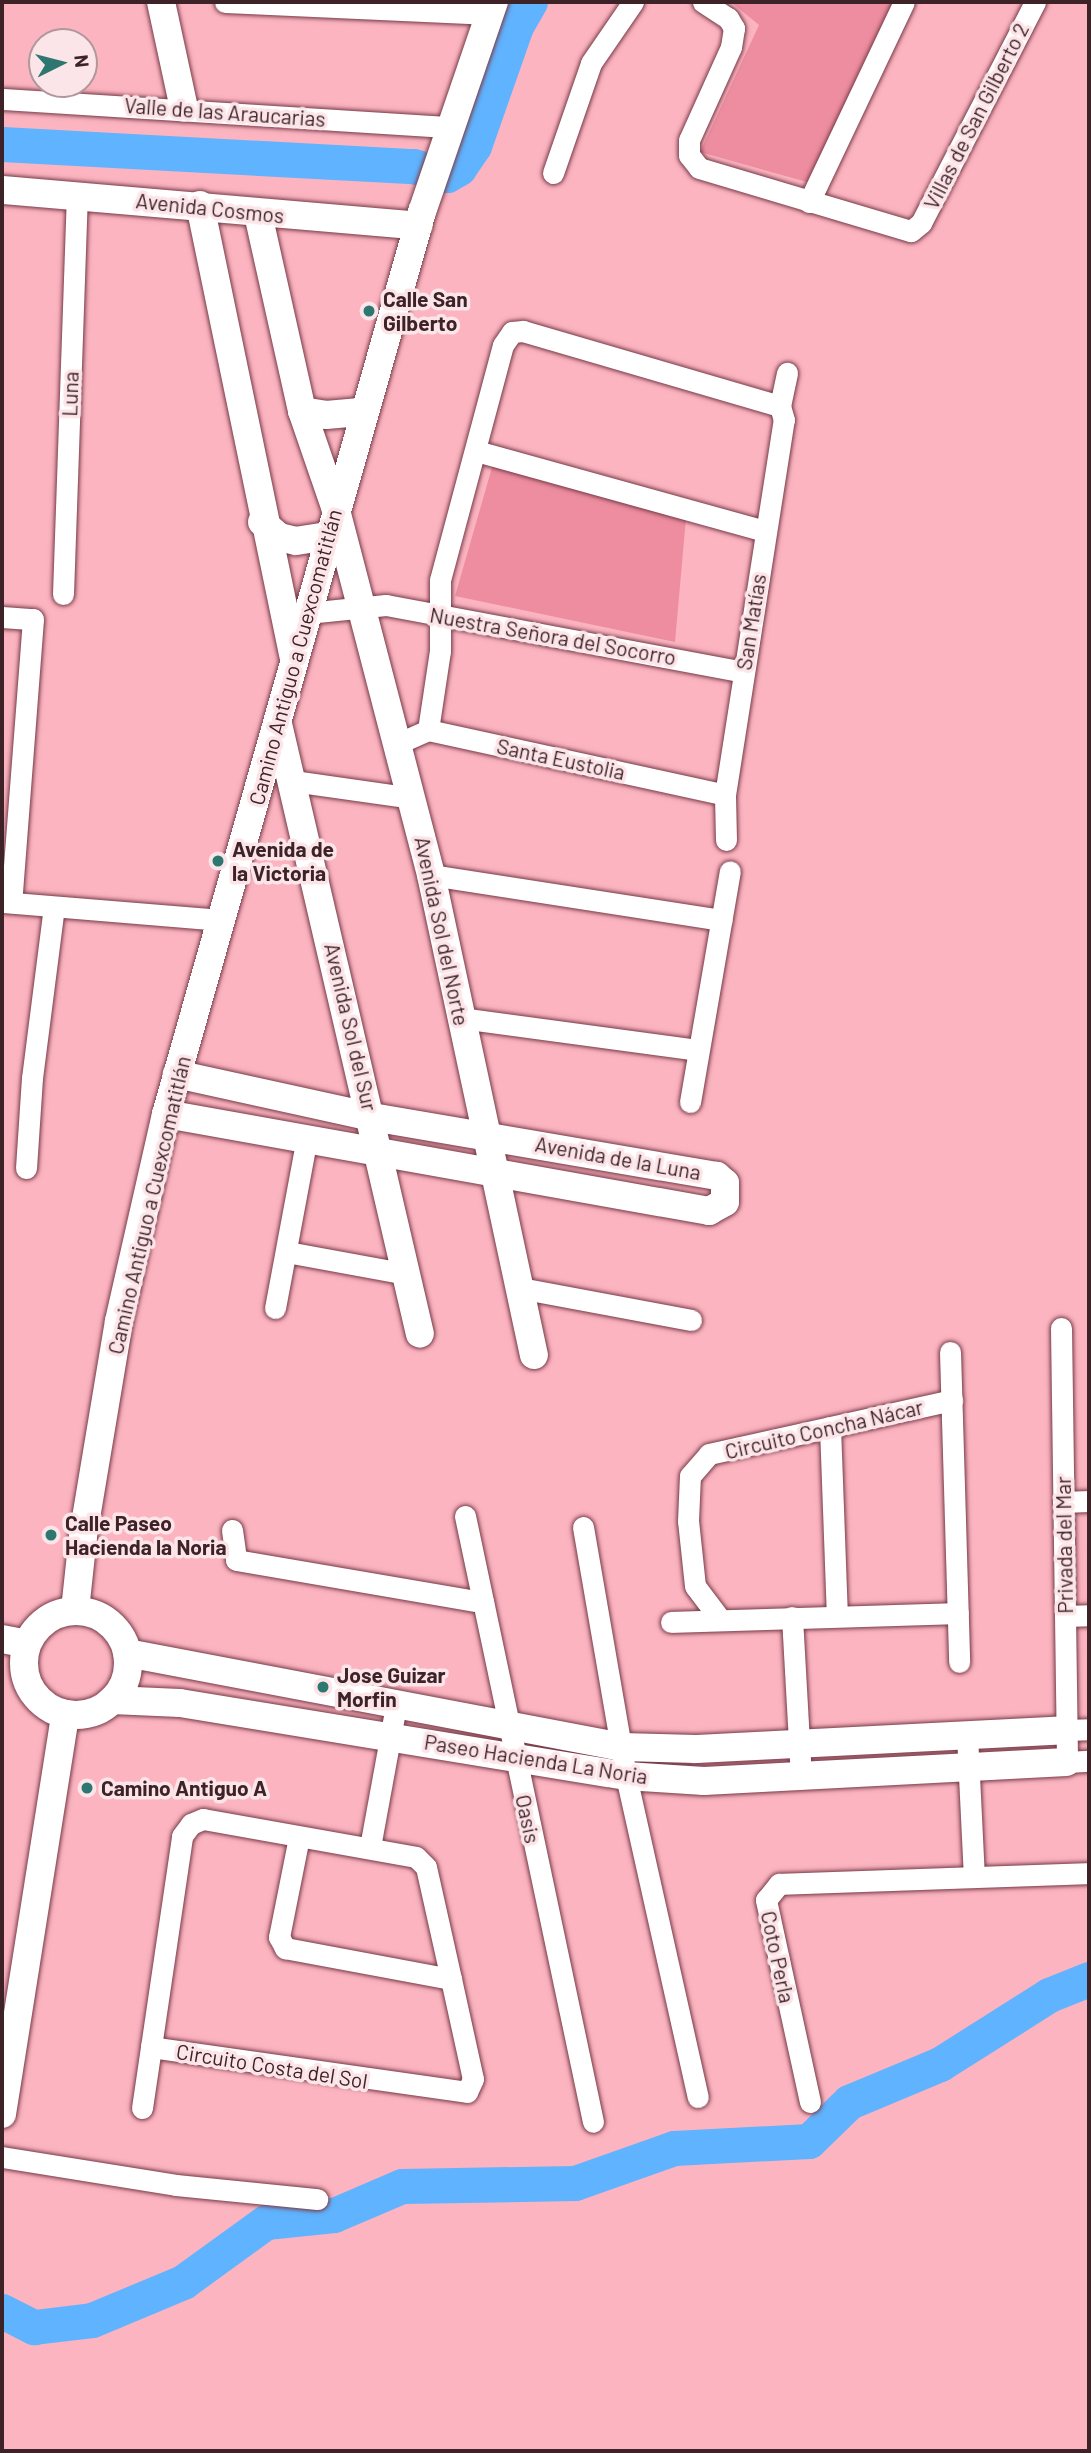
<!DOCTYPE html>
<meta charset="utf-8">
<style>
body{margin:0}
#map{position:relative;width:1091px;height:2453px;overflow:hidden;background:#fcb4c0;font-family:Barlow,sans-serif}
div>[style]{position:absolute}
.green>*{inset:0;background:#ee8da0}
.river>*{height:35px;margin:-17.5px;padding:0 17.5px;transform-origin:17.5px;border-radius:17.5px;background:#60b3fe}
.roads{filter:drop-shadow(0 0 2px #773a47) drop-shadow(0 0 2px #773a47)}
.minor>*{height:21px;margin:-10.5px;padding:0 10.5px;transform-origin:10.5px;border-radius:10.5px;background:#fff}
.tertiary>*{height:28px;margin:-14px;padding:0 14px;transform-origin:14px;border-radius:14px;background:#fff}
.tertiary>.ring{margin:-14px;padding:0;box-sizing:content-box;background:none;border:28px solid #fff;border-radius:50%}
.dots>*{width:19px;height:19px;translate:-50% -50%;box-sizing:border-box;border:4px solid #fce5e8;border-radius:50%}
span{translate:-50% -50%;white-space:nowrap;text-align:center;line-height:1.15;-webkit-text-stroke:7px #fce5e8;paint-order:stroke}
.street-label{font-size:21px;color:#3d2227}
.poi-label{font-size:21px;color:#3d2227;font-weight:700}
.left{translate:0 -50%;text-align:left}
.frame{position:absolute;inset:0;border:4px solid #3d2227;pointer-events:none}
.north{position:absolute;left:28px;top:28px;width:70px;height:70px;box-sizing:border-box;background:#fce5e8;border:2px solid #b0979b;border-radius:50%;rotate:84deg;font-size:19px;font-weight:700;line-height:28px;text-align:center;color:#3d2227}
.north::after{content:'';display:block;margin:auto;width:24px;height:32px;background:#2e7670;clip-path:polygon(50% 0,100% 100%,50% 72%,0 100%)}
</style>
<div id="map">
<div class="green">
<i style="clip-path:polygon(731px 2px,895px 2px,807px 182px,700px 152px,759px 25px)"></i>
<i style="clip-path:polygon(495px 457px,686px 518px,675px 642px,455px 596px)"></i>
</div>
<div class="river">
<i style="left:2px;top:144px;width:412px;rotate:3.1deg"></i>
<i style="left:413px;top:166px;width:35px;rotate:15deg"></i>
<i style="left:447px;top:175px;width:14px;rotate:-30deg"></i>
<i style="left:459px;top:168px;width:27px;rotate:-56deg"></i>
<i style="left:474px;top:146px;width:127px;rotate:-70.7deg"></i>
<i style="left:516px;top:26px;width:28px;rotate:-60deg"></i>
<i style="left:2px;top:2311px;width:36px;rotate:27deg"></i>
<i style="left:34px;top:2327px;width:58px;rotate:-6.9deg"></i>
<i style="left:92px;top:2320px;width:99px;rotate:-22.7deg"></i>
<i style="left:183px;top:2282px;width:102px;rotate:-35.9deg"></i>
<i style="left:266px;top:2222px;width:68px;rotate:-5.9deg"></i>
<i style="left:334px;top:2215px;width:74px;rotate:-23.1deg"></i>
<i style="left:402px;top:2186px;width:173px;rotate:-1deg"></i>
<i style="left:575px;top:2183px;width:105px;rotate:-19.5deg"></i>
<i style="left:674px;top:2148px;width:135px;rotate:-3deg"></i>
<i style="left:809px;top:2141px;width:56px;rotate:-44.3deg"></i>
<i style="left:849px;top:2102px;width:99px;rotate:-22.7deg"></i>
<i style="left:940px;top:2064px;width:129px;rotate:-32.3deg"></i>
<i style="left:1049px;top:1995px;width:43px;rotate:-21.8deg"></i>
</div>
<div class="roads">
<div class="minor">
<i style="left:225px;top:2px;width:261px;rotate:2.6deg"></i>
<i style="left:703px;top:2px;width:30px;rotate:33deg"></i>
<i style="left:728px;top:18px;width:12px;rotate:59deg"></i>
<i style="left:734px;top:28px;width:19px;rotate:99deg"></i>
<i style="left:731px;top:47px;width:102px;rotate:114.3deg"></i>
<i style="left:689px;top:140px;width:15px;rotate:90deg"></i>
<i style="left:689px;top:155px;width:16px;rotate:52deg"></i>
<i style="left:699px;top:168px;width:221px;rotate:16.6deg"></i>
<i style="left:911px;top:231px;width:13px;rotate:-39deg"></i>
<i style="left:921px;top:223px;width:249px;rotate:-62.7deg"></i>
<i style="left:2px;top:99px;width:447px;rotate:3.6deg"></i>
<i style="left:553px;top:173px;width:116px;rotate:-70.9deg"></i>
<i style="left:591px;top:63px;width:74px;rotate:-55.5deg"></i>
<i style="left:809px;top:202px;width:221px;rotate:-64.6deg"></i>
<i style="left:476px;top:451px;width:300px;rotate:15.5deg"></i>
<i style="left:63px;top:594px;width:400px;rotate:-88deg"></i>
<i style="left:307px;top:613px;width:79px;rotate:-5.8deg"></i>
<i style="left:386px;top:605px;width:363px;rotate:10.6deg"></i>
<i style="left:2px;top:617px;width:31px;rotate:4deg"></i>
<i style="left:33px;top:619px;width:284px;rotate:94.4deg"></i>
<i style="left:428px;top:730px;width:80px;rotate:-81.4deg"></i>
<i style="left:440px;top:651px;width:71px;rotate:-90deg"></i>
<i style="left:440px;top:580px;width:243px;rotate:-75deg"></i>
<i style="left:503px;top:345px;width:16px;rotate:-55deg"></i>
<i style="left:512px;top:332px;width:11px;rotate:-5deg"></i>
<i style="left:523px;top:331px;width:268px;rotate:16.3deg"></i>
<i style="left:399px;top:743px;width:32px;rotate:-24deg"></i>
<i style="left:428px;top:730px;width:304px;rotate:12.3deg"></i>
<i style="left:293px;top:781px;width:120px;rotate:8.1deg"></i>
<i style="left:726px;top:840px;width:45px;rotate:-91.3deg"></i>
<i style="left:725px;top:795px;width:380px;rotate:-81.1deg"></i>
<i style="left:784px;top:420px;width:15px;rotate:-106deg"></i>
<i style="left:780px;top:406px;width:34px;rotate:-78deg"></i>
<i style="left:431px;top:875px;width:294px;rotate:8.8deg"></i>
<i style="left:2px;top:902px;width:222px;rotate:4.7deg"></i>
<i style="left:461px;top:1018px;width:239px;rotate:7.7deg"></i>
<i style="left:690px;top:1102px;width:234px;rotate:-80.2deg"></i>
<i style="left:26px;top:1168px;width:90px;rotate:-86.2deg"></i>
<i style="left:32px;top:1078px;width:172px;rotate:-82.7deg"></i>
<i style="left:287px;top:1252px;width:122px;rotate:10.4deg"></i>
<i style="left:520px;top:1288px;width:174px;rotate:10.6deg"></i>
<i style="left:275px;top:1308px;width:169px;rotate:-79.4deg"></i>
<i style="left:1061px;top:1328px;width:434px;rotate:89.2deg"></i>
<i style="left:1067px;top:1762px;width:22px;rotate:-3deg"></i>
<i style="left:950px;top:1352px;width:310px;rotate:88.3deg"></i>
<i style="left:830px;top:1427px;width:189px;rotate:87.9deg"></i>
<i style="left:1063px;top:1502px;width:26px;rotate:-2deg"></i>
<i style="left:465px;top:1516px;width:619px;rotate:78.07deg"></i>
<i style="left:583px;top:1527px;width:253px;rotate:80.2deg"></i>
<i style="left:626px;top:1776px;width:329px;rotate:77.4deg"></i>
<i style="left:232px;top:1530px;width:30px;rotate:82deg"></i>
<i style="left:236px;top:1560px;width:251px;rotate:9.7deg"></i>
<i style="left:1065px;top:1616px;width:24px;rotate:-2deg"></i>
<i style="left:792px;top:1617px;width:159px;rotate:86.8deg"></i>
<i style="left:720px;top:1619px;width:41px;rotate:-127.1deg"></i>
<i style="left:695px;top:1586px;width:65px;rotate:-96.1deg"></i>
<i style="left:688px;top:1521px;width:45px;rotate:-87.5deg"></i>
<i style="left:690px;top:1476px;width:29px;rotate:-49deg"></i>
<i style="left:709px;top:1454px;width:249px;rotate:-12.5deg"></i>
<i style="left:671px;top:1622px;width:287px;rotate:-1.8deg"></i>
<i style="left:1066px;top:1730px;width:23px;rotate:-2deg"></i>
<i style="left:967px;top:1735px;width:142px;rotate:87.2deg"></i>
<i style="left:203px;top:1819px;width:216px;rotate:10.1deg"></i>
<i style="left:416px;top:1857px;width:14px;rotate:45deg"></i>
<i style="left:426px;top:1867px;width:115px;rotate:77.4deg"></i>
<i style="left:451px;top:1979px;width:102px;rotate:77.6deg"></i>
<i style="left:473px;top:2079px;width:14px;rotate:115deg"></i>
<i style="left:467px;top:2092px;width:319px;rotate:-171.9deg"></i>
<i style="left:151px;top:2047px;width:213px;rotate:-81.6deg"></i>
<i style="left:182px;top:1836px;width:15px;rotate:-53deg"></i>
<i style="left:191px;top:1824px;width:13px;rotate:-23deg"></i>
<i style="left:299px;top:1837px;width:102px;rotate:101.3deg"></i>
<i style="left:279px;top:1937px;width:13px;rotate:61deg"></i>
<i style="left:285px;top:1948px;width:169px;rotate:10.6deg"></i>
<i style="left:370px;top:1847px;width:143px;rotate:-79.6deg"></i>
<i style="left:810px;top:2102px;width:207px;rotate:-102.3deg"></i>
<i style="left:766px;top:1900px;width:21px;rotate:-51deg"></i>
<i style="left:779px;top:1884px;width:310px;rotate:-2deg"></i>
<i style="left:142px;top:2108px;width:62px;rotate:-81.6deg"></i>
<i style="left:2px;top:2157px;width:176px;rotate:9.1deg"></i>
<i style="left:176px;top:2185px;width:142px;rotate:5.7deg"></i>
</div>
<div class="tertiary">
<i style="left:161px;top:2px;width:108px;rotate:77.8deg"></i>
<i style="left:2px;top:190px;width:418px;rotate:4.9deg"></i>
<i style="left:200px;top:205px;width:460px;rotate:78.3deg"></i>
<i style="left:258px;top:214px;width:202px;rotate:77.4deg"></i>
<i style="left:302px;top:411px;width:105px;rotate:71deg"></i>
<i style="left:336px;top:510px;width:377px;rotate:75.4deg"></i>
<i style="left:431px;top:875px;width:491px;rotate:77.9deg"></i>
<i style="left:302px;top:411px;width:24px;rotate:9deg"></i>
<i style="left:326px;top:415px;width:37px;rotate:-5deg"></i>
<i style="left:262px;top:522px;width:23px;rotate:41deg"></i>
<i style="left:279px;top:537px;width:17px;rotate:13deg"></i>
<i style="left:296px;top:541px;width:32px;rotate:-9deg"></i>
<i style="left:278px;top:724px;width:626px;rotate:76.9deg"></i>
<i style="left:166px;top:1114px;width:552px;rotate:10.13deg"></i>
<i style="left:709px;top:1211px;width:18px;rotate:-29deg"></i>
<i style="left:725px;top:1202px;width:19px;rotate:-90deg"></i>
<i style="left:725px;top:1183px;width:11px;rotate:-139deg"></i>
<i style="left:717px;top:1176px;width:350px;rotate:-170.3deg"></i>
<i style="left:372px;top:1117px;width:200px;rotate:-167.6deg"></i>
<i style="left:75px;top:1610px;width:74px;rotate:-83.8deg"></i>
<i style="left:83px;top:1536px;width:218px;rotate:-80.5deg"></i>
<i style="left:119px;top:1321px;width:212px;rotate:-77.2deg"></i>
<i style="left:166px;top:1114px;width:938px;rotate:-74.16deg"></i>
<i style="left:422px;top:212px;width:222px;rotate:-71.1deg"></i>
<i class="ring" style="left:24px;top:1611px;width:76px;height:76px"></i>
<i style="left:2px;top:1639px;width:25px;rotate:11deg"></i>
<i style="left:127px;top:1653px;width:504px;rotate:10.75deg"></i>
<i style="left:622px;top:1747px;width:74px;rotate:1.5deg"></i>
<i style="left:696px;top:1749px;width:370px;rotate:-2.9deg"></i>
<i style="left:112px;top:1700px;width:68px;rotate:2.5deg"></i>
<i style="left:180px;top:1703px;width:452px;rotate:9.3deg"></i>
<i style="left:626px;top:1776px;width:78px;rotate:3.7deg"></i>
<i style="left:704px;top:1781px;width:363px;rotate:-3deg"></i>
<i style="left:2px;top:2114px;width:405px;rotate:-81deg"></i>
</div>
</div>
<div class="dots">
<i style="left:369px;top:311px;background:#2e7670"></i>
<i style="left:218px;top:861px;background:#2e7670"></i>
<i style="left:51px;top:1535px;background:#2e7670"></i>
<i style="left:323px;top:1687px;background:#2e7670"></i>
<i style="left:87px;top:1788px;background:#2e7670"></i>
</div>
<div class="street-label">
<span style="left:225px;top:112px;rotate:4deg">Valle de las Araucarias</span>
<span style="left:976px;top:116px;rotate:-63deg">Villas de San Gilberto 2</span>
<span style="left:210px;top:208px;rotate:6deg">Avenida Cosmos</span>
<span style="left:70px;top:394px;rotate:-88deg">Luna</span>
<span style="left:751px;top:622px;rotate:-81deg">San Matías</span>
<span style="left:553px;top:636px;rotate:10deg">Nuestra Señora del Socorro</span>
<span style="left:295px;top:657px;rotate:-75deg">Camino Antiguo a Cuexcomatitlán</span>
<span style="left:561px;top:759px;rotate:12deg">Santa Eustolia</span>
<span style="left:442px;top:931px;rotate:78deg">Avenida Sol del Norte</span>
<span style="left:351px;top:1027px;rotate:77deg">Avenida Sol del Sur</span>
<span style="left:618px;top:1158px;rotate:10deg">Avenida de la Luna</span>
<span style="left:149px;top:1205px;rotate:-77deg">Camino Antiguo a Cuexcomatitlán</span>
<span style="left:824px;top:1429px;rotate:-13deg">Circuito Concha Nácar</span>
<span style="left:1064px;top:1545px;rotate:-91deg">Privada del Mar</span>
<span style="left:536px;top:1759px;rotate:9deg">Paseo Hacienda La Noria</span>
<span style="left:528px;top:1819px;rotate:78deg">Oasis</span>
<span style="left:778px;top:1957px;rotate:78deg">Coto Perla</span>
<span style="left:272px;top:2066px;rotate:9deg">Circuito Costa del Sol</span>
</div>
<div class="poi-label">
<span class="left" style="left:383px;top:311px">Calle San<br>Gilberto</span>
<span class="left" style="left:232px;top:861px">Avenida de<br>la Victoria</span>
<span class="left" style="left:65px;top:1535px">Calle Paseo<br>Hacienda la Noria</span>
<span class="left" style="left:337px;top:1687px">Jose Guizar<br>Morfin</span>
<span class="left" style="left:101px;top:1788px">Camino Antiguo A</span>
</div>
<div class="frame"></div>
<div class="north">N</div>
</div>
